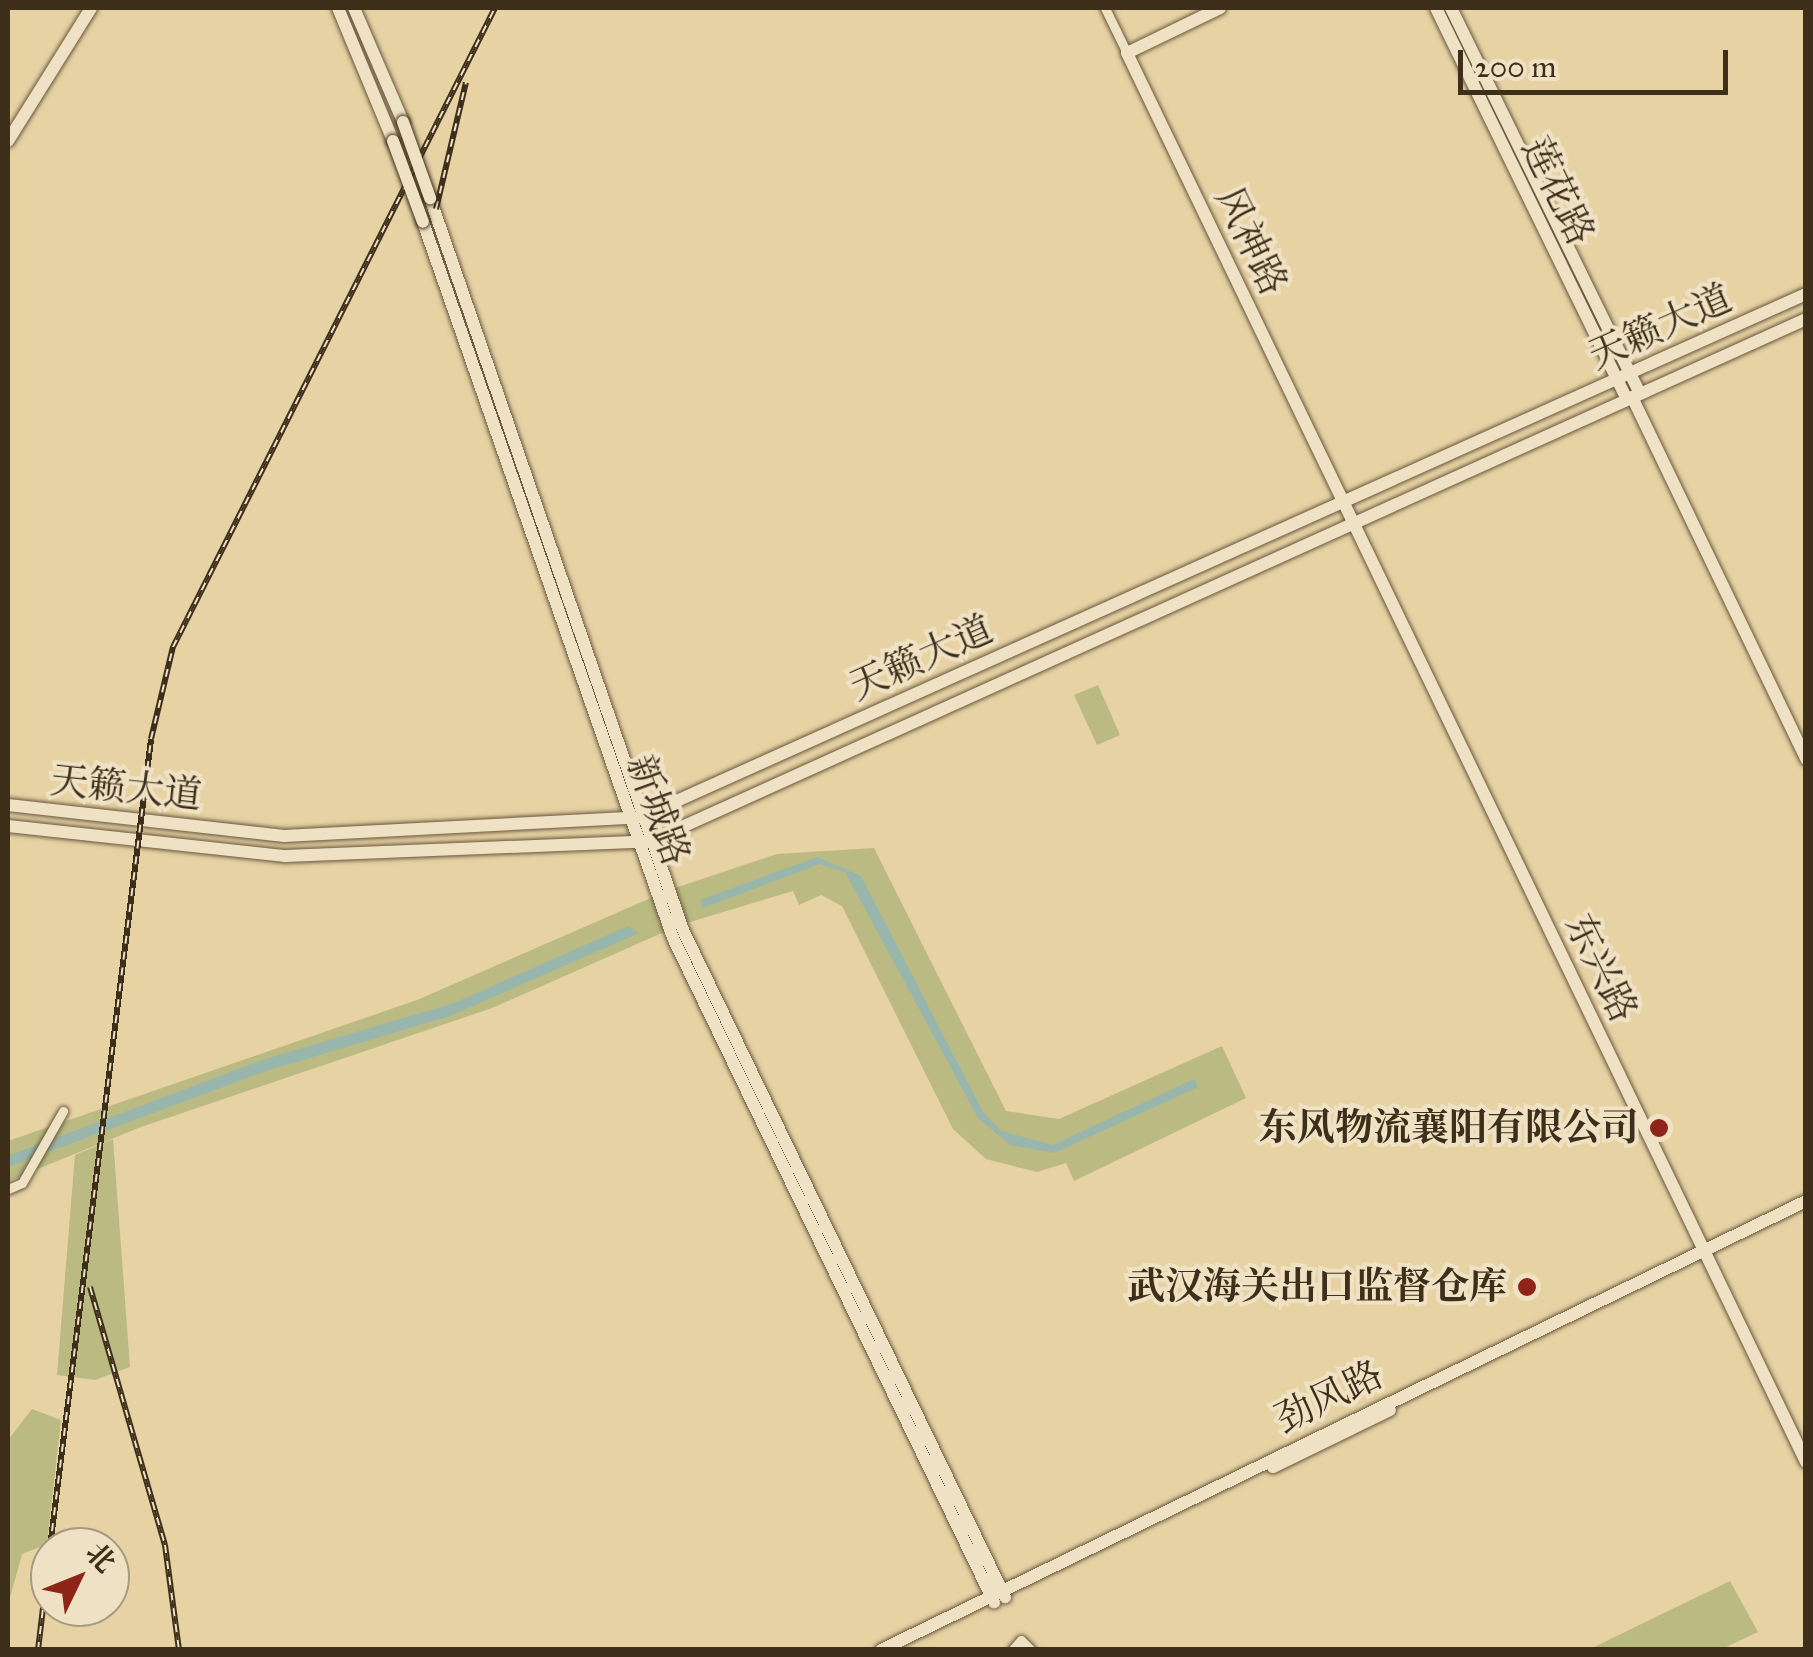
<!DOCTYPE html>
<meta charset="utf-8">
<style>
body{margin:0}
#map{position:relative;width:1813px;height:1657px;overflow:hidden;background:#e7d2a4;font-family:"IM FELL Great Primer","Noto Serif SC",serif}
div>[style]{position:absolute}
.green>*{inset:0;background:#baba82}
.water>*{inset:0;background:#98b6ac}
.roads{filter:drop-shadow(0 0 2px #68583d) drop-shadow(0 0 2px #68583d)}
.street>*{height:9px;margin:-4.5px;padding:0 4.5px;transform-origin:4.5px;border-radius:4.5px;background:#efe2c4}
.secondary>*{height:12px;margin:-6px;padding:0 6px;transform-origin:6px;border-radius:6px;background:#efe2c4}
.rail>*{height:6px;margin-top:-3px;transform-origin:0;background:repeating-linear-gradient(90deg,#efe2c4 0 8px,#3e2f1b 0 16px);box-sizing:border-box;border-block:2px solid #3e2f1b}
.bridges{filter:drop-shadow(0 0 2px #3e2f1b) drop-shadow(0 0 2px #3e2f1b)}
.secondary-bridge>*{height:12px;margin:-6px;padding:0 6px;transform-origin:6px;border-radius:6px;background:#efe2c4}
.dots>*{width:28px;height:28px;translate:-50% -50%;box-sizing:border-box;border:5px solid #efe2c4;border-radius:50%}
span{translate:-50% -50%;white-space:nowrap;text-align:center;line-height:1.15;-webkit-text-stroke:8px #efe2c4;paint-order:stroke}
.street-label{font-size:38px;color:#3e2f1b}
.poi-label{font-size:38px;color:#3e2f1b;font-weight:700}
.right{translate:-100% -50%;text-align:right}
.frame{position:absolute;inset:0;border:10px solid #3e2f1b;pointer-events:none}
.north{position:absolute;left:30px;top:1527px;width:100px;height:100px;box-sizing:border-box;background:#efe2c4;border:2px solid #a89a80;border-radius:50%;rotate:47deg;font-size:28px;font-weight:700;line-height:40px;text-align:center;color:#3e2f1b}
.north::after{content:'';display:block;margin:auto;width:35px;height:45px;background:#8f2418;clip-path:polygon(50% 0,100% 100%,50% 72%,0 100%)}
.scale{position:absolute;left:1458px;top:50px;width:270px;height:45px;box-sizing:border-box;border:5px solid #3e2f1b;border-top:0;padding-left:12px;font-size:30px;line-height:35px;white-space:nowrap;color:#3e2f1b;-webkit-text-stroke:8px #efe2c4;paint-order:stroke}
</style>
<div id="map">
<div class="green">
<i style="clip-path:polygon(1098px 685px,1120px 735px,1097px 745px,1074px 695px)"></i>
<i style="clip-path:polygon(874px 848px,1006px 1111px,1059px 1119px,1222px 1046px,1246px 1098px,1074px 1181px,1066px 1163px,1037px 1172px,986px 1159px,953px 1129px,842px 906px,821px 895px,799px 905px,793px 891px,680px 925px,492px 1008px,141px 1127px,8px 1181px,8px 1141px,417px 1000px,669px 890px,777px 854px)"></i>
<i style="clip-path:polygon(113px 1139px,130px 1367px,95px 1380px,57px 1375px,75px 1155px)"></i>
<i style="clip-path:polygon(32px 1409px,61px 1420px,47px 1544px,22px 1554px,8px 1605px,8px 1440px)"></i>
<i style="clip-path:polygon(1730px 1581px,1758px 1632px,1722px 1649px,1590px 1649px)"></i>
</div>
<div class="water">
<i style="clip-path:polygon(817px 857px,861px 876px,983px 1112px,1001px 1131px,1053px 1145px,1194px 1079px,1198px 1087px,1054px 1153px,1010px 1145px,978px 1118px,845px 872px,820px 864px,703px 908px,700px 900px)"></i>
<i style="clip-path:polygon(628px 926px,639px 933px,450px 1016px,266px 1071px,8px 1167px,8px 1156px,262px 1060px,454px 1003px)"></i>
</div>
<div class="roads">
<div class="street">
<i style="left:1105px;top:8px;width:50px;rotate:63.9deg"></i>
<i style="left:8px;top:1189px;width:15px;rotate:-23deg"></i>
<i style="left:22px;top:1183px;width:83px;rotate:-60.3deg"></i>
<i style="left:1012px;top:1650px;width:13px;rotate:-48deg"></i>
<i style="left:1021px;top:1640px;width:14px;rotate:45deg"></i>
</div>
<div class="secondary">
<i style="left:338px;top:8px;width:144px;rotate:67.5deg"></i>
<i style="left:354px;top:8px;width:124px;rotate:66.7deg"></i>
<i style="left:1220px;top:8px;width:103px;rotate:154.2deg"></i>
<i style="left:1127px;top:53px;width:1564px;rotate:64.27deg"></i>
<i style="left:1436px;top:8px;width:435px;rotate:64deg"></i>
<i style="left:1451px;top:8px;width:429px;rotate:63.9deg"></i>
<i style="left:8px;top:141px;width:157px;rotate:-58deg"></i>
<i style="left:430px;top:198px;width:774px;rotate:70.93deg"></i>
<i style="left:683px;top:930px;width:741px;rotate:64.23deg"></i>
<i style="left:423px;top:222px;width:758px;rotate:70.75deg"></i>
<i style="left:673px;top:938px;width:738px;rotate:64.2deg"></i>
<i style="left:1632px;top:397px;width:402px;rotate:64.3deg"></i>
<i style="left:8px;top:805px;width:278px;rotate:6.4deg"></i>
<i style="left:284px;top:836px;width:358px;rotate:-3deg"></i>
<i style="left:641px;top:817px;width:1277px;rotate:-24.18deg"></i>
<i style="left:8px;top:826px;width:279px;rotate:6.2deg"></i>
<i style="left:285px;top:856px;width:366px;rotate:-2.3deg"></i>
<i style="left:651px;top:841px;width:1267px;rotate:-24.32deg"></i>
<i style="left:1273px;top:1467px;width:130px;rotate:-26deg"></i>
<i style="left:881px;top:1650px;width:1028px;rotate:-25.89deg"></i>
</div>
</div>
<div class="rail">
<i style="left:436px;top:209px;width:130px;rotate:-76.7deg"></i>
<i style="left:90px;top:1287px;width:269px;rotate:73.8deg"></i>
<i style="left:165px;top:1545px;width:106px;rotate:82.4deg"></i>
<i style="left:50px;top:1547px;width:814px;rotate:-82.87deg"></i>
<i style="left:151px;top:739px;width:95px;rotate:-76.6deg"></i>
<i style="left:173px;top:647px;width:716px;rotate:-63.26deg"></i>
<i style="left:38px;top:1650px;width:102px;rotate:-83.2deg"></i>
</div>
<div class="bridges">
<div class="secondary-bridge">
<i style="left:403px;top:122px;width:81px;rotate:70.4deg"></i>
<i style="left:393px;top:141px;width:86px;rotate:69.7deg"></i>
</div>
</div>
<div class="dots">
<i style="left:1659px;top:1128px;background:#8f2418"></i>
<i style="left:1527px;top:1287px;background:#8f2418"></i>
</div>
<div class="street-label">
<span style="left:1558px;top:191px;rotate:64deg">莲花路</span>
<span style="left:1251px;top:241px;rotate:64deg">风神路</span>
<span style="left:1660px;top:327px;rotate:-24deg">天籁大道</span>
<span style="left:921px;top:658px;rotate:-24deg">天籁大道</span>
<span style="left:126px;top:788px;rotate:6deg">天籁大道</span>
<span style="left:658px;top:810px;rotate:70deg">新城路</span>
<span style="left:1601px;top:968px;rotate:64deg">东兴路</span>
<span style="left:1329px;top:1397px;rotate:-26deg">劲风路</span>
</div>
<div class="poi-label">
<span class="right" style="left:1639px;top:1128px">东风物流襄阳有限公司</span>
<span class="right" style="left:1507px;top:1287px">武汉海关出口监督仓库</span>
</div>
<div class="frame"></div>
<div class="north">北</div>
<div class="scale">200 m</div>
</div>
